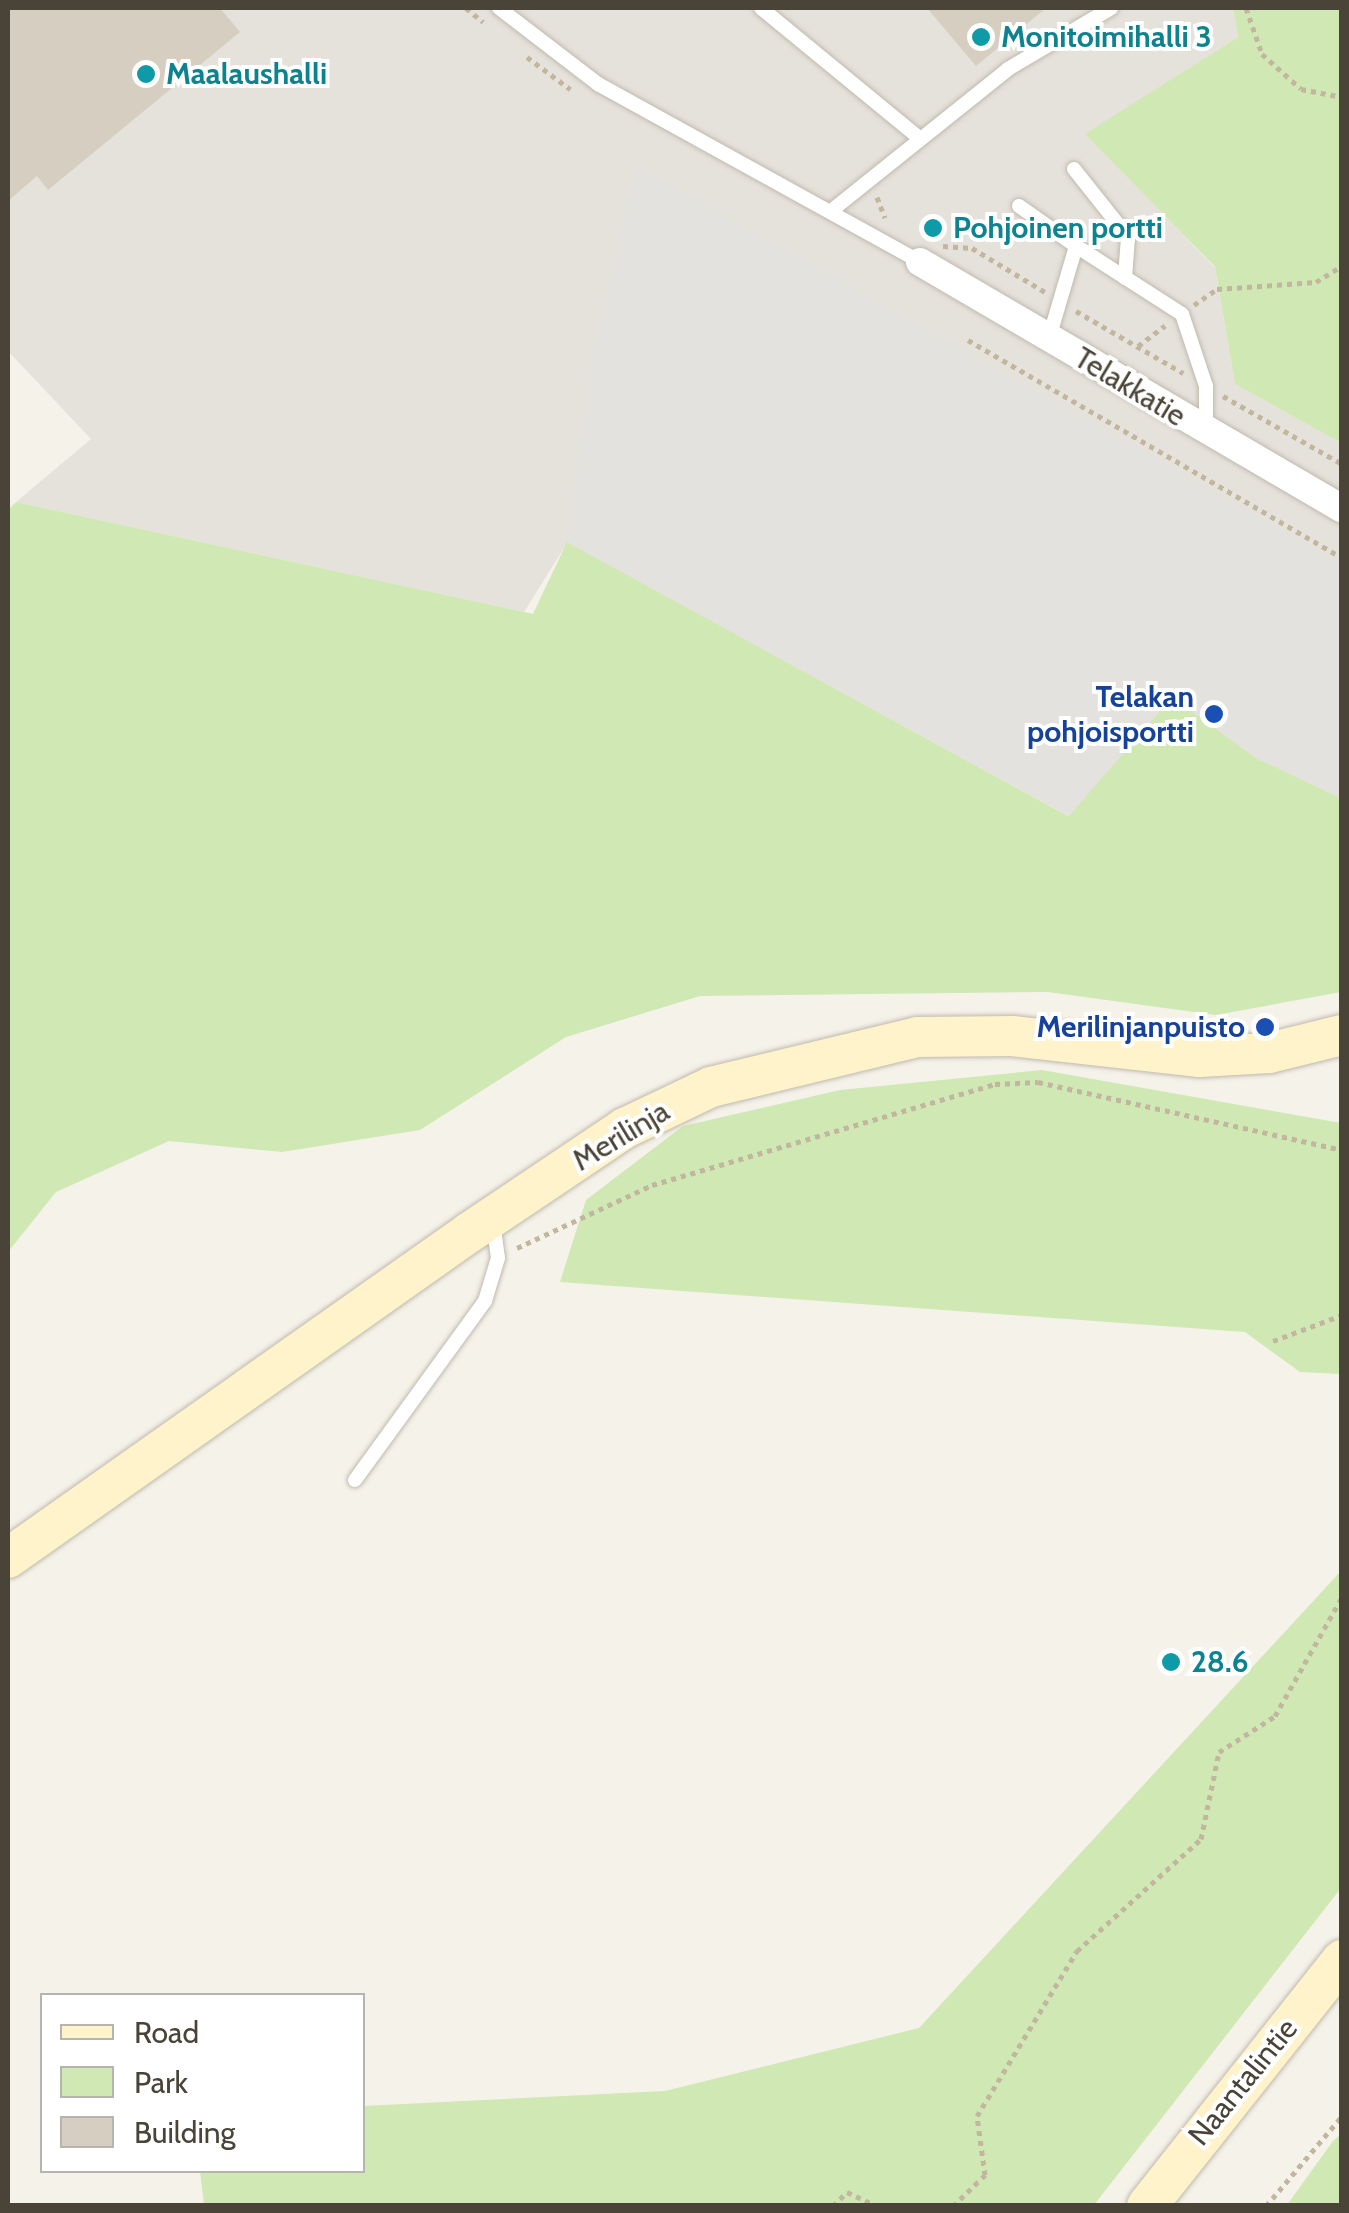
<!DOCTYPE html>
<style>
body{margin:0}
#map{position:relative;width:1349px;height:2213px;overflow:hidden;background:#f5f2ea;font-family:Cabin,sans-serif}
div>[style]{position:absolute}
.industrial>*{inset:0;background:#e5e1db}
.green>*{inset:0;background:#cfe8b4}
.parking>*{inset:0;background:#e4e2de}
.building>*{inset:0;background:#d6cec0}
.path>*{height:5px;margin-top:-2.5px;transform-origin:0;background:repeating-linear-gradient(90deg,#c2b69e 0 5px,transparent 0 10px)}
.roads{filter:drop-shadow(0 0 2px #c0baad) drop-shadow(0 0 2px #c0baad)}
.lane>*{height:14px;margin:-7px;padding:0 7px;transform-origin:7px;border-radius:7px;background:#fff}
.street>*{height:28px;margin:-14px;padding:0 14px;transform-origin:14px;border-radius:14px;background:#fff}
.secondary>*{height:40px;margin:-20px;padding:0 20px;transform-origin:20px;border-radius:20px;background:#fef3cb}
.dots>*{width:28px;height:28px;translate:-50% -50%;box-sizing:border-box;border:5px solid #fff;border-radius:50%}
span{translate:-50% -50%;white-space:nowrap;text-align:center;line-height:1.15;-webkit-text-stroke:8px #fff;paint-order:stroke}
.culture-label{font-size:30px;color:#0d838f;font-weight:700}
.left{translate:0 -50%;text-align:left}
.street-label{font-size:30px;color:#494338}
.transit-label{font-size:30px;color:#164399;font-weight:700}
.right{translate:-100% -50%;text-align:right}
.frame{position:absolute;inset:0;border:10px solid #494338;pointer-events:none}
.legend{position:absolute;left:40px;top:1993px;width:325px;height:180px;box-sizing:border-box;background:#fff;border:2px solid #b6b4af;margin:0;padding:12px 18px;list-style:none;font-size:30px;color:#494338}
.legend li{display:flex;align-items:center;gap:20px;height:50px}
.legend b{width:50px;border:2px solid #b6b4af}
</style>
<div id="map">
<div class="industrial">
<i style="clip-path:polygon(8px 8px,1233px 8px,1238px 37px,1086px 134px,1215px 268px,1235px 384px,1341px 443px,1341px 798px,1256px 758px,1069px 816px,567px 543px,524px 612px,16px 502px,91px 439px,8px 351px)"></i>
</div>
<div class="green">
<i style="clip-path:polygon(1233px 8px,1341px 8px,1341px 443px,1235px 384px,1215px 267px,1085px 134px,1238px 37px)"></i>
<i style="clip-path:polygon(16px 502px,533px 614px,567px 542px,1068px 816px,1172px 697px,1256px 758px,1341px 798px,1341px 992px,1216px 1015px,1048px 992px,700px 996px,566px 1037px,420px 1130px,282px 1152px,169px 1141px,56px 1192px,8px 1252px,8px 510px)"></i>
<i style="clip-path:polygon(1042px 1070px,1341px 1123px,1341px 1374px,1300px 1372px,1245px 1332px,560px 1282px,586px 1200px,683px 1126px,840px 1090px)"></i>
<i style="clip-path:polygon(1341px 1571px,1341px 1888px,1094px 2205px,204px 2205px,200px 2171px,362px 2170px,363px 2106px,665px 2091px,919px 2028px)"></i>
<i style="clip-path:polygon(1341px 2134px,1341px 2205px,1287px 2205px,1333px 2141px)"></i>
</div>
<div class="parking">
<i style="clip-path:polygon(636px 166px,1341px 564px,1341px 798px,1256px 758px,1172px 697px,1069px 816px,567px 542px,592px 356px)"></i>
</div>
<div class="building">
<i style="clip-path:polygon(8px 8px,220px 8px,240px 32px,48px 190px,37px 176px,8px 201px)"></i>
<i style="clip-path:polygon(927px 8px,1046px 8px,976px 66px)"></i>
</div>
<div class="path">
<i style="left:466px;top:8px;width:22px;rotate:39deg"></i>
<i style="left:1246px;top:8px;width:49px;rotate:70.8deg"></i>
<i style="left:1262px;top:54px;width:52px;rotate:41.9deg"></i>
<i style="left:1301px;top:89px;width:42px;rotate:11deg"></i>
<i style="left:527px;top:57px;width:54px;rotate:36.7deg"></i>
<i style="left:877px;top:197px;width:22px;rotate:69deg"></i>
<i style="left:943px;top:246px;width:29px;rotate:4deg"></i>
<i style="left:972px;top:248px;width:85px;rotate:31.1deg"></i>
<i style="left:1194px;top:305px;width:28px;rotate:-35deg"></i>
<i style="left:1217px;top:289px;width:99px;rotate:-4deg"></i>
<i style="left:1316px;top:282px;width:31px;rotate:-32deg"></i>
<i style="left:1076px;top:311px;width:124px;rotate:30.1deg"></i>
<i style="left:968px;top:340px;width:433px;rotate:30.2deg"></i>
<i style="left:1138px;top:346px;width:34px;rotate:-37deg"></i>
<i style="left:1223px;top:396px;width:137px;rotate:29.7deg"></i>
<i style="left:517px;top:1248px;width:149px;rotate:-25deg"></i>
<i style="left:652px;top:1185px;width:358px;rotate:-16.4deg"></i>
<i style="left:995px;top:1084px;width:43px;rotate:-2.7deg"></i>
<i style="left:1038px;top:1082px;width:312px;rotate:12.6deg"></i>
<i style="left:1273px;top:1341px;width:74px;rotate:-20.6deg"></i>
<i style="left:833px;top:2206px;width:20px;rotate:-45deg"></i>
<i style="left:847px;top:2192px;width:33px;rotate:25deg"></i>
<i style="left:953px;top:2206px;width:45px;rotate:-44.1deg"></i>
<i style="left:985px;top:2175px;width:60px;rotate:-97.7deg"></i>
<i style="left:977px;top:2116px;width:193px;rotate:-58.8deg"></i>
<i style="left:1077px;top:1951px;width:167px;rotate:-42.1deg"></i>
<i style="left:1201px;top:1839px;width:89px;rotate:-78.3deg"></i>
<i style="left:1219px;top:1752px;width:67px;rotate:-32.7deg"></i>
<i style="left:1275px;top:1716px;width:137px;rotate:-60.6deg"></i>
<i style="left:1266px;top:2206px;width:118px;rotate:-49.8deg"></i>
</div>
<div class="roads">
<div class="lane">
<i style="left:499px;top:8px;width:125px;rotate:37.5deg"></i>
<i style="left:598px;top:84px;width:368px;rotate:28.9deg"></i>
<i style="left:761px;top:8px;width:205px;rotate:39.4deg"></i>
<i style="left:1074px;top:169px;width:87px;rotate:51.5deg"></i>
<i style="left:1128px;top:237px;width:41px;rotate:94.2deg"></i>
<i style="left:1019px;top:206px;width:70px;rotate:35.1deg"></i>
<i style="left:831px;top:211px;width:227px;rotate:-38.7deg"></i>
<i style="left:1008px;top:69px;width:120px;rotate:-30.6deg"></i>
<i style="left:1049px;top:338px;width:96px;rotate:-73.6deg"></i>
<i style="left:1076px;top:246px;width:126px;rotate:32.7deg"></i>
<i style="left:1182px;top:314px;width:76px;rotate:71.6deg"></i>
<i style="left:1206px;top:386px;width:45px;rotate:90deg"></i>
<i style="left:355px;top:1480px;width:221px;rotate:-54deg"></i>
<i style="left:485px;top:1301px;width:45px;rotate:-73.2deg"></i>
<i style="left:498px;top:1258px;width:35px;rotate:-98deg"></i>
</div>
<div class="street">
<i style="left:920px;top:262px;width:489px;rotate:30.3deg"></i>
</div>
<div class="secondary">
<i style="left:8px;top:1558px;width:565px;rotate:-35.21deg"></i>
<i style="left:470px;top:1232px;width:187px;rotate:-33.9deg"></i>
<i style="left:625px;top:1128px;width:95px;rotate:-25.5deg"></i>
<i style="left:711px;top:1087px;width:213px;rotate:-13.6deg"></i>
<i style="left:918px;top:1037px;width:94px;rotate:-0.6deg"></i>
<i style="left:1012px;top:1036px;width:189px;rotate:6.4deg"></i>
<i style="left:1200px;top:1057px;width:69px;rotate:-3.3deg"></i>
<i style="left:1269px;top:1053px;width:75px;rotate:-13.9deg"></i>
<i style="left:1147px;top:2206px;width:314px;rotate:-51.6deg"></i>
</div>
</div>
<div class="dots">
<i style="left:981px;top:37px;background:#0f9aa8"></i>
<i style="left:146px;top:74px;background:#0f9aa8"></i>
<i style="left:933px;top:228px;background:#0f9aa8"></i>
<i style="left:1214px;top:714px;background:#1a4fb4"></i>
<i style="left:1265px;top:1027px;background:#1a4fb4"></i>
<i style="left:1171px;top:1662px;background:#0f9aa8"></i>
</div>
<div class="culture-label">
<span class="left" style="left:1001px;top:37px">Monitoimihalli 3</span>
<span class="left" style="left:166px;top:74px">Maalaushalli</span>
<span class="left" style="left:953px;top:228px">Pohjoinen portti</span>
<span class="left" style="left:1191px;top:1662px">28.6</span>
</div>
<div class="street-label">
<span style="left:1130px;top:387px;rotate:31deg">Telakkatie</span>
<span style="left:621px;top:1136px;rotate:-31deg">Merilinja</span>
<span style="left:1243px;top:2082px;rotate:-51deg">Naantalintie</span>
</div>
<div class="transit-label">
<span class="right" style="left:1194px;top:714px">Telakan<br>pohjoisportti</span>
<span class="right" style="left:1245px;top:1027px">Merilinjanpuisto</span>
</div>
<div class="frame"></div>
<ul class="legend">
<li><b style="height:12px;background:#fef3cb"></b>Road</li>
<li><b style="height:28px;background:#cfe8b4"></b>Park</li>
<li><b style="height:28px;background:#d6cec0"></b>Building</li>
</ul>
</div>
